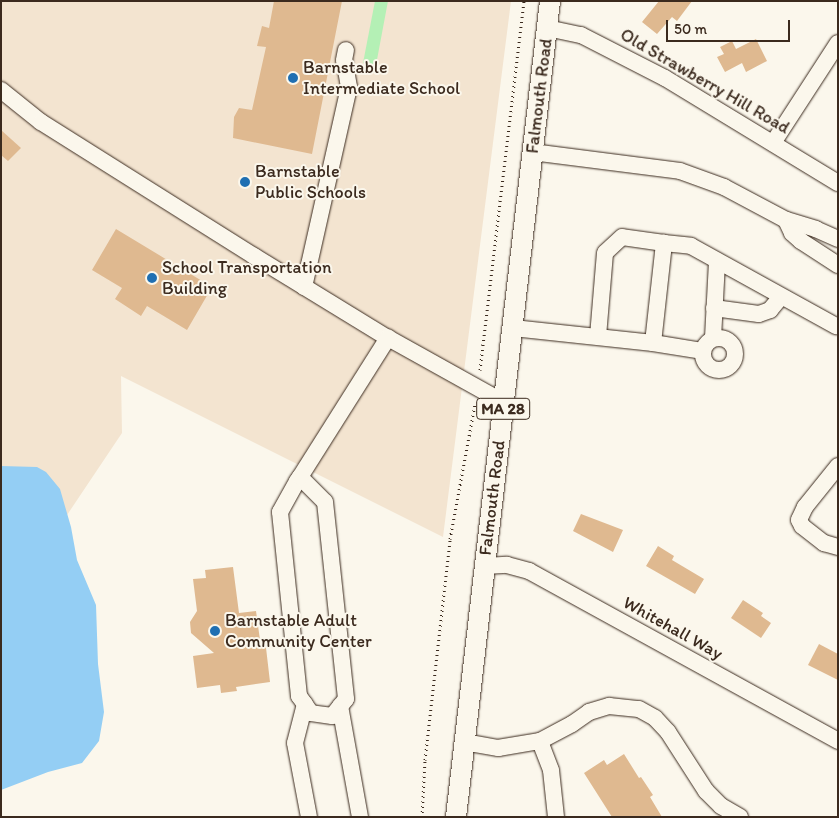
<!DOCTYPE html>
<style>
body{margin:0}
#map{position:relative;width:839px;height:818px;overflow:hidden;background:#fbf7ec;font-family:Itim,sans-serif}
div>[style]{position:absolute}
.built>*{inset:0;background:#f3e4d0}
.green>*{inset:0;background:#b4f0b5}
.water>*{inset:0;background:#94cef4}
.building>*{inset:0;background:#dfb990}
.path>*{height:3px;margin-top:-1.5px;transform-origin:0;background:repeating-linear-gradient(90deg,#3b2a1e 0 1px,transparent 0 5px)}
.roads{filter:drop-shadow(0 0 1px #3b2a1e) drop-shadow(0 0 1px #3b2a1e)}
.minor>*{height:16px;margin:-8px;padding:0 8px;transform-origin:8px;border-radius:8px;background:#fbf7ec}
.minor>.ring{margin:-8px;padding:0;box-sizing:content-box;background:none;border:16px solid #fbf7ec;border-radius:50%}
.major>*{height:20px;margin:-10px;padding:0 10px;transform-origin:10px;border-radius:10px;background:#fbf7ec}
.dots>*{width:14px;height:14px;translate:-50% -50%;box-sizing:border-box;border:2px solid #fbf7ec;border-radius:50%}
span{translate:-50% -50%;white-space:nowrap;text-align:center;line-height:1.15;-webkit-text-stroke:4px #fbf7ec;paint-order:stroke}
.shield-label span{padding:1px 4px;background:#fbf7ec;border:1px solid;border-radius:4px;-webkit-text-stroke-width:0}
.shield-label{font-size:16px;color:#3b2a1e;font-weight:700}
.poi-label{font-size:18px;color:#3b2a1e}
.left{translate:0 -50%;text-align:left}
.street-label{font-size:18px;color:#3b2a1e}
.frame{position:absolute;inset:0;border:2px solid #3b2a1e;pointer-events:none}
.scale{position:absolute;left:666px;top:20px;width:124px;height:22px;box-sizing:border-box;border:2px solid #3b2a1e;border-top:0;padding-left:6px;font-size:15px;line-height:18px;white-space:nowrap;color:#3b2a1e;-webkit-text-stroke:4px #fbf7ec;paint-order:stroke}
</style>
<div id="map">
<div class="built">
<i style="clip-path:polygon(1px 1px,511px 1px,443px 537px,121px 376px,122px 433px,65px 518px,1px 509px)"></i>
</div>
<div class="green">
<i style="clip-path:polygon(375px 1px,388px 1px,376px 65px,363px 63px)"></i>
</div>
<div class="water">
<i style="clip-path:polygon(1px 466px,37px 467px,46px 472px,60px 489px,71px 527px,77px 560px,96px 605px,98px 664px,104px 712px,99px 741px,82px 763px,48px 772px,1px 790px)"></i>
</div>
<div class="building">
<i style="clip-path:polygon(274px 1px,342px 1px,312px 154px,233px 138px,234px 117px,239px 108px,252px 110px,266px 47px,257px 46px,262px 26px,269px 28px)"></i>
<i style="clip-path:polygon(659px 1px,692px 1px,677px 21px,672px 17px,657px 34px,642px 22px)"></i>
<i style="clip-path:polygon(756px 39px,767px 61px,746px 72px,742px 63px,725px 72px,717px 57px,724px 54px,720px 47px,732px 41px,736px 49px)"></i>
<i style="clip-path:polygon(1px 130px,21px 148px,8px 161px,1px 155px)"></i>
<i style="clip-path:polygon(116px 229px,212px 287px,187px 330px,147px 306px,141px 316px,115px 299px,122px 288px,92px 270px)"></i>
<i style="clip-path:polygon(581px 514px,623px 530px,613px 552px,573px 531px)"></i>
<i style="clip-path:polygon(658px 546px,674px 556px,672px 560px,704px 579px,695px 594px,646px 566px)"></i>
<i style="clip-path:polygon(233px 567px,239px 613px,256px 611px,260px 640px,265px 639px,270px 682px,236px 687px,237px 691px,221px 693px,220px 685px,197px 688px,193px 656px,214px 653px,191px 633px,190px 622px,197px 611px,193px 579px,206px 578px,205px 570px)"></i>
<i style="clip-path:polygon(743px 600px,763px 613px,761px 616px,771px 623px,761px 638px,731px 618px)"></i>
<i style="clip-path:polygon(819px 644px,838px 654px,838px 680px,808px 665px)"></i>
<i style="clip-path:polygon(624px 754px,639px 778px,641px 777px,653px 795px,650px 797px,662px 817px,612px 817px,584px 773px,604px 760px,607px 765px)"></i>
</div>
<div class="path">
<i style="left:480px;top:370px;width:372px;rotate:-83.2deg"></i>
<i style="left:422px;top:817px;width:57px;rotate:-87deg"></i>
<i style="left:425px;top:760px;width:222px;rotate:-83.5deg"></i>
<i style="left:450px;top:539px;width:137px;rotate:-79.5deg"></i>
</div>
<div class="roads">
<div class="minor">
<i style="left:547px;top:28px;width:35px;rotate:12deg"></i>
<i style="left:581px;top:35px;width:94px;rotate:27.1deg"></i>
<i style="left:665px;top:78px;width:202px;rotate:31.3deg"></i>
<i style="left:1px;top:90px;width:51px;rotate:38.7deg"></i>
<i style="left:41px;top:122px;width:252px;rotate:32.2deg"></i>
<i style="left:254px;top:256px;width:157px;rotate:31.5deg"></i>
<i style="left:388px;top:338px;width:132px;rotate:29.1deg"></i>
<i style="left:773px;top:143px;width:119px;rotate:-57deg"></i>
<i style="left:532px;top:152px;width:149px;rotate:7.3deg"></i>
<i style="left:680px;top:171px;width:47px;rotate:20deg"></i>
<i style="left:724px;top:187px;width:70px;rotate:28deg"></i>
<i style="left:838px;top:239px;width:24px;rotate:-156deg"></i>
<i style="left:816px;top:229px;width:31px;rotate:-163deg"></i>
<i style="left:786px;top:220px;width:14px;rotate:65deg"></i>
<i style="left:792px;top:233px;width:12px;rotate:42deg"></i>
<i style="left:801px;top:241px;width:44px;rotate:33deg"></i>
<i style="left:664px;top:243px;width:27px;rotate:6deg"></i>
<i style="left:691px;top:246px;width:166px;rotate:28.9deg"></i>
<i style="left:304px;top:287px;width:205px;rotate:-77.3deg"></i>
<i style="left:349px;top:87px;width:27px;rotate:-100deg"></i>
<i style="left:344px;top:60px;width:10px;rotate:-79deg"></i>
<i style="left:714px;top:308px;width:45px;rotate:7.6deg"></i>
<i style="left:759px;top:314px;width:12px;rotate:-20deg"></i>
<i style="left:770px;top:310px;width:17px;rotate:-50deg"></i>
<i style="left:513px;top:328px;width:141px;rotate:6.1deg"></i>
<i style="left:653px;top:343px;width:101px;rotate:-83.7deg"></i>
<i style="left:664px;top:243px;width:42px;rotate:-171.9deg"></i>
<i style="left:622px;top:237px;width:23px;rotate:137deg"></i>
<i style="left:605px;top:253px;width:84px;rotate:94.8deg"></i>
<i class="ring" style="left:703px;top:338px;width:16px;height:16px"></i>
<i style="left:713px;top:338px;width:77px;rotate:-87deg"></i>
<i style="left:653px;top:343px;width:51px;rotate:9.1deg"></i>
<i style="left:838px;top:466px;width:53px;rotate:128.8deg"></i>
<i style="left:805px;top:507px;width:14px;rotate:115deg"></i>
<i style="left:799px;top:520px;width:7px;rotate:63deg"></i>
<i style="left:802px;top:526px;width:28px;rotate:38deg"></i>
<i style="left:824px;top:543px;width:15px;rotate:16deg"></i>
<i style="left:300px;top:477px;width:35px;rotate:45deg"></i>
<i style="left:325px;top:502px;width:198px;rotate:83.9deg"></i>
<i style="left:346px;top:699px;width:22px;rotate:129deg"></i>
<i style="left:332px;top:716px;width:21px;rotate:-172deg"></i>
<i style="left:311px;top:713px;width:21px;rotate:-125deg"></i>
<i style="left:299px;top:696px;width:185px;rotate:-95.9deg"></i>
<i style="left:280px;top:512px;width:35px;rotate:-61deg"></i>
<i style="left:297px;top:481px;width:5px;rotate:-53deg"></i>
<i style="left:300px;top:477px;width:165px;rotate:-57.7deg"></i>
<i style="left:485px;top:566px;width:22px;rotate:-3deg"></i>
<i style="left:507px;top:565px;width:23px;rotate:15deg"></i>
<i style="left:529px;top:571px;width:353px;rotate:28.8deg"></i>
<i style="left:305px;top:704px;width:40px;rotate:104.4deg"></i>
<i style="left:295px;top:743px;width:75px;rotate:79.3deg"></i>
<i style="left:340px;top:706px;width:113px;rotate:79.8deg"></i>
<i style="left:464px;top:742px;width:35px;rotate:10deg"></i>
<i style="left:498px;top:748px;width:43px;rotate:-9.5deg"></i>
<i style="left:556px;top:817px;width:47px;rotate:-96.1deg"></i>
<i style="left:551px;top:770px;width:31px;rotate:-111deg"></i>
<i style="left:540px;top:741px;width:36px;rotate:-28deg"></i>
<i style="left:572px;top:724px;width:21px;rotate:-35deg"></i>
<i style="left:589px;top:712px;width:21px;rotate:-17deg"></i>
<i style="left:609px;top:706px;width:30px;rotate:6deg"></i>
<i style="left:639px;top:709px;width:18px;rotate:29deg"></i>
<i style="left:655px;top:718px;width:19px;rotate:47deg"></i>
<i style="left:668px;top:732px;width:70px;rotate:57.2deg"></i>
<i style="left:706px;top:791px;width:21px;rotate:45deg"></i>
<i style="left:721px;top:806px;width:22px;rotate:30deg"></i>
</div>
<div class="major">
<i style="left:456px;top:817px;width:821px;rotate:-83.43deg"></i>
</div>
</div>
<div class="dots">
<i style="left:293px;top:78px;background:#1f6fb2"></i>
<i style="left:245px;top:182px;background:#1f6fb2"></i>
<i style="left:152px;top:278px;background:#1f6fb2"></i>
<i style="left:215px;top:631px;background:#1f6fb2"></i>
</div>
<div class="shield-label">
<span style="left:503px;top:409px">MA 28</span>
</div>
<div class="poi-label">
<span class="left" style="left:303px;top:78px">Barnstable<br>Intermediate School</span>
<span class="left" style="left:255px;top:182px">Barnstable<br>Public Schools</span>
<span class="left" style="left:162px;top:278px">School Transportation<br>Building</span>
<span class="left" style="left:225px;top:631px">Barnstable Adult<br>Community Center</span>
</div>
<div class="street-label">
<span style="left:705px;top:81px;rotate:30deg">Old Strawberry Hill Road</span>
<span style="left:539px;top:96px;rotate:-83deg">Falmouth Road</span>
<span style="left:492px;top:498px;rotate:-83deg">Falmouth Road</span>
<span style="left:673px;top:628px;rotate:29deg">Whitehall Way</span>
</div>
<div class="frame"></div>
<div class="scale">50 m</div>
</div>
